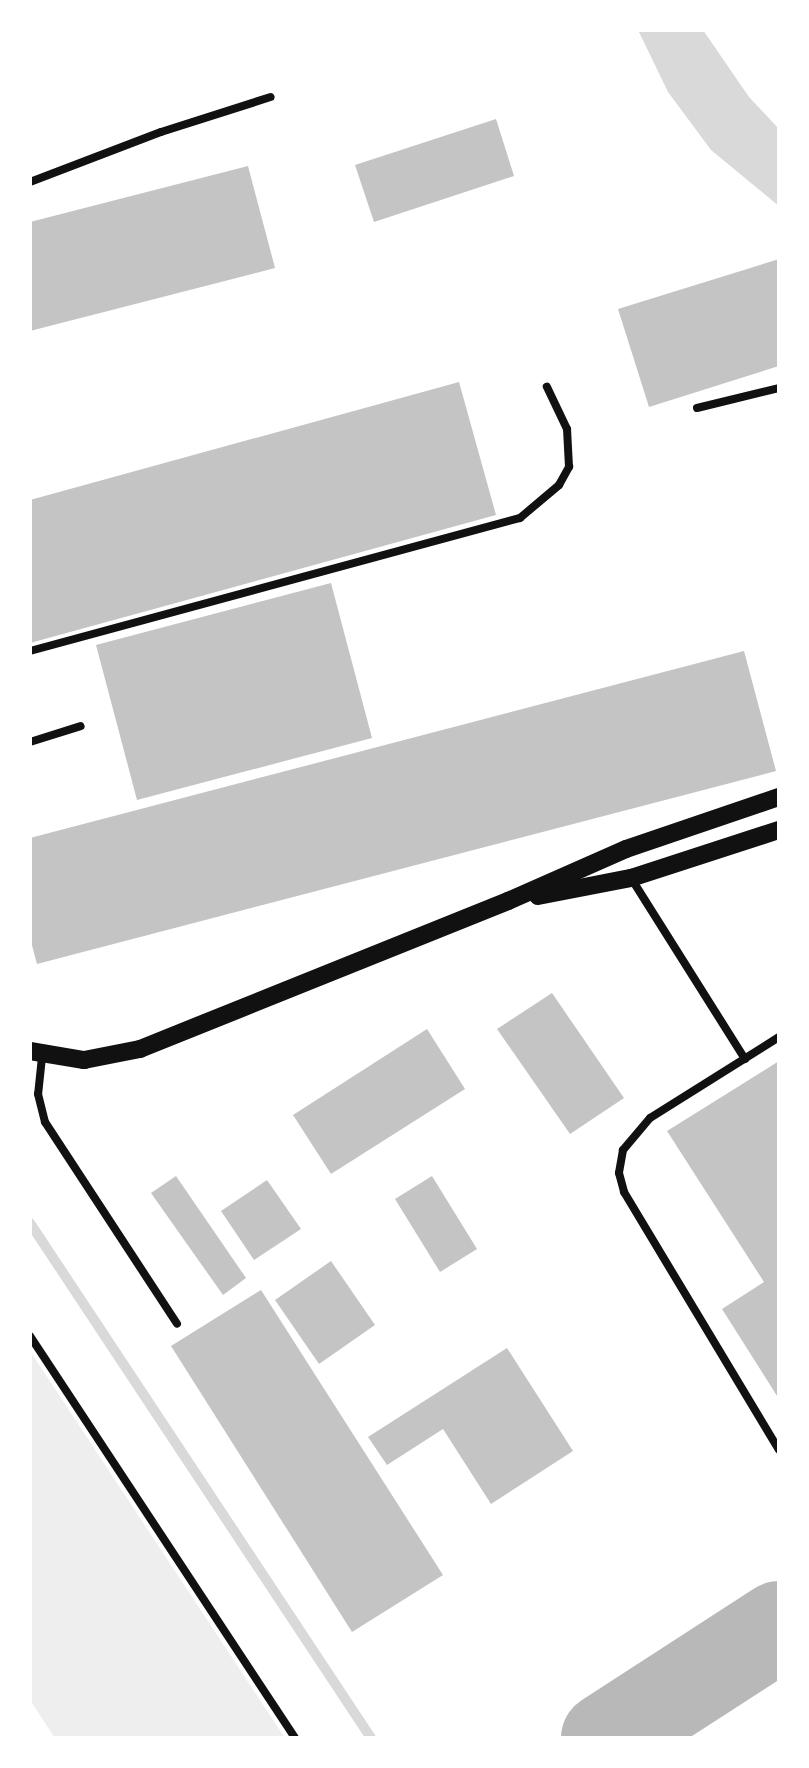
<!DOCTYPE html>
<style>
body{margin:0}
#map{position:relative;width:809px;height:1768px;overflow:hidden;background:#fff;font-family:Cabin,sans-serif}
div>[style]{position:absolute}
.green>*{inset:0;background:#eee}
.water>*{inset:0;background:#d9d9d9}
.stream>*{height:10px;margin:-5px;padding:0 5px;transform-origin:5px;border-radius:5px;background:#d9d9d9}
.taxiway>*{height:90px;margin:-45px;padding:0 45px;transform-origin:45px;border-radius:45px;background:#b8b8b8}
.building>*{inset:0;background:#c4c4c4}
.service>*{height:8px;margin:-4px;padding:0 4px;transform-origin:4px;border-radius:4px;background:#111}
.tertiary>*{height:18px;margin:-9px;padding:0 9px;transform-origin:9px;border-radius:9px;background:#111}
span{translate:-50% -50%;white-space:nowrap;text-align:center;line-height:1.15;-webkit-text-stroke:8px #fff;paint-order:stroke}
.frame{position:absolute;inset:0;border:32px solid #fff;pointer-events:none}
</style>
<div id="map">
<div class="green">
<i style="clip-path:polygon(30px 1351px,285px 1738px,55px 1738px,30px 1700px)"></i>
</div>
<div class="water">
<i style="clip-path:polygon(638px 30px,703px 30px,749px 97px,779px 129px,779px 206px,711px 150px,668px 92px)"></i>
</div>
<div class="stream">
<i style="left:30px;top:1223px;width:618px;rotate:56.49deg"></i>
</div>
<div class="taxiway">
<i style="left:606px;top:1738px;width:206px;rotate:-32.9deg"></i>
</div>
<div class="building">
<i style="clip-path:polygon(496px 119px,514px 176px,374px 222px,355px 165px)"></i>
<i style="clip-path:polygon(248px 166px,275px 268px,30px 331px,30px 222px)"></i>
<i style="clip-path:polygon(779px 259px,779px 366px,649px 407px,618px 309px)"></i>
<i style="clip-path:polygon(459px 382px,496px 515px,30px 643px,30px 500px)"></i>
<i style="clip-path:polygon(331px 583px,372px 738px,137px 800px,96px 645px)"></i>
<i style="clip-path:polygon(744px 651px,776px 771px,37px 964px,30px 938px,30px 838px)"></i>
<i style="clip-path:polygon(552px 993px,624px 1098px,570px 1134px,497px 1029px)"></i>
<i style="clip-path:polygon(427px 1029px,465px 1089px,331px 1174px,293px 1115px)"></i>
<i style="clip-path:polygon(779px 1061px,779px 1399px,722px 1309px,764px 1282px,667px 1131px)"></i>
<i style="clip-path:polygon(176px 1176px,246px 1278px,223px 1295px,151px 1193px)"></i>
<i style="clip-path:polygon(432px 1176px,477px 1249px,440px 1272px,395px 1199px)"></i>
<i style="clip-path:polygon(267px 1180px,301px 1229px,254px 1260px,221px 1211px)"></i>
<i style="clip-path:polygon(331px 1261px,375px 1325px,319px 1364px,275px 1300px)"></i>
<i style="clip-path:polygon(261px 1290px,443px 1575px,352px 1632px,171px 1346px)"></i>
<i style="clip-path:polygon(507px 1348px,573px 1451px,491px 1504px,443px 1429px,387px 1465px,368px 1437px)"></i>
</div>
<div class="service">
<i style="left:30px;top:182px;width:140px;rotate:-20.9deg"></i>
<i style="left:161px;top:132px;width:115px;rotate:-17.7deg"></i>
<i style="left:697px;top:408px;width:84px;rotate:-13.7deg"></i>
<i style="left:30px;top:651px;width:508px;rotate:-15.19deg"></i>
<i style="left:520px;top:518px;width:51px;rotate:-40.2deg"></i>
<i style="left:559px;top:485px;width:21px;rotate:-61deg"></i>
<i style="left:569px;top:467px;width:38px;rotate:-93deg"></i>
<i style="left:567px;top:429px;width:47px;rotate:-115.5deg"></i>
<i style="left:30px;top:742px;width:53px;rotate:-17.4deg"></i>
<i style="left:631px;top:878px;width:214px;rotate:57.8deg"></i>
<i style="left:779px;top:1037px;width:152px;rotate:147.9deg"></i>
<i style="left:650px;top:1118px;width:42px;rotate:130.2deg"></i>
<i style="left:623px;top:1150px;width:23px;rotate:100deg"></i>
<i style="left:619px;top:1173px;width:20px;rotate:75deg"></i>
<i style="left:624px;top:1192px;width:301px;rotate:59deg"></i>
<i style="left:42px;top:1057px;width:37px;rotate:96deg"></i>
<i style="left:38px;top:1094px;width:29px;rotate:76deg"></i>
<i style="left:45px;top:1122px;width:241px;rotate:56.8deg"></i>
<i style="left:30px;top:1336px;width:481px;rotate:56.6deg"></i>
</div>
<div class="tertiary">
<i style="left:538px;top:896px;width:95px;rotate:-11deg"></i>
<i style="left:631px;top:878px;width:156px;rotate:-18deg"></i>
<i style="left:30px;top:1051px;width:55px;rotate:9.5deg"></i>
<i style="left:84px;top:1060px;width:57px;rotate:-11.1deg"></i>
<i style="left:140px;top:1049px;width:397px;rotate:-21.9deg"></i>
<i style="left:508px;top:901px;width:129px;rotate:-23.8deg"></i>
<i style="left:626px;top:849px;width:162px;rotate:-18.8deg"></i>
</div>
<div class="frame"></div>
</div>
